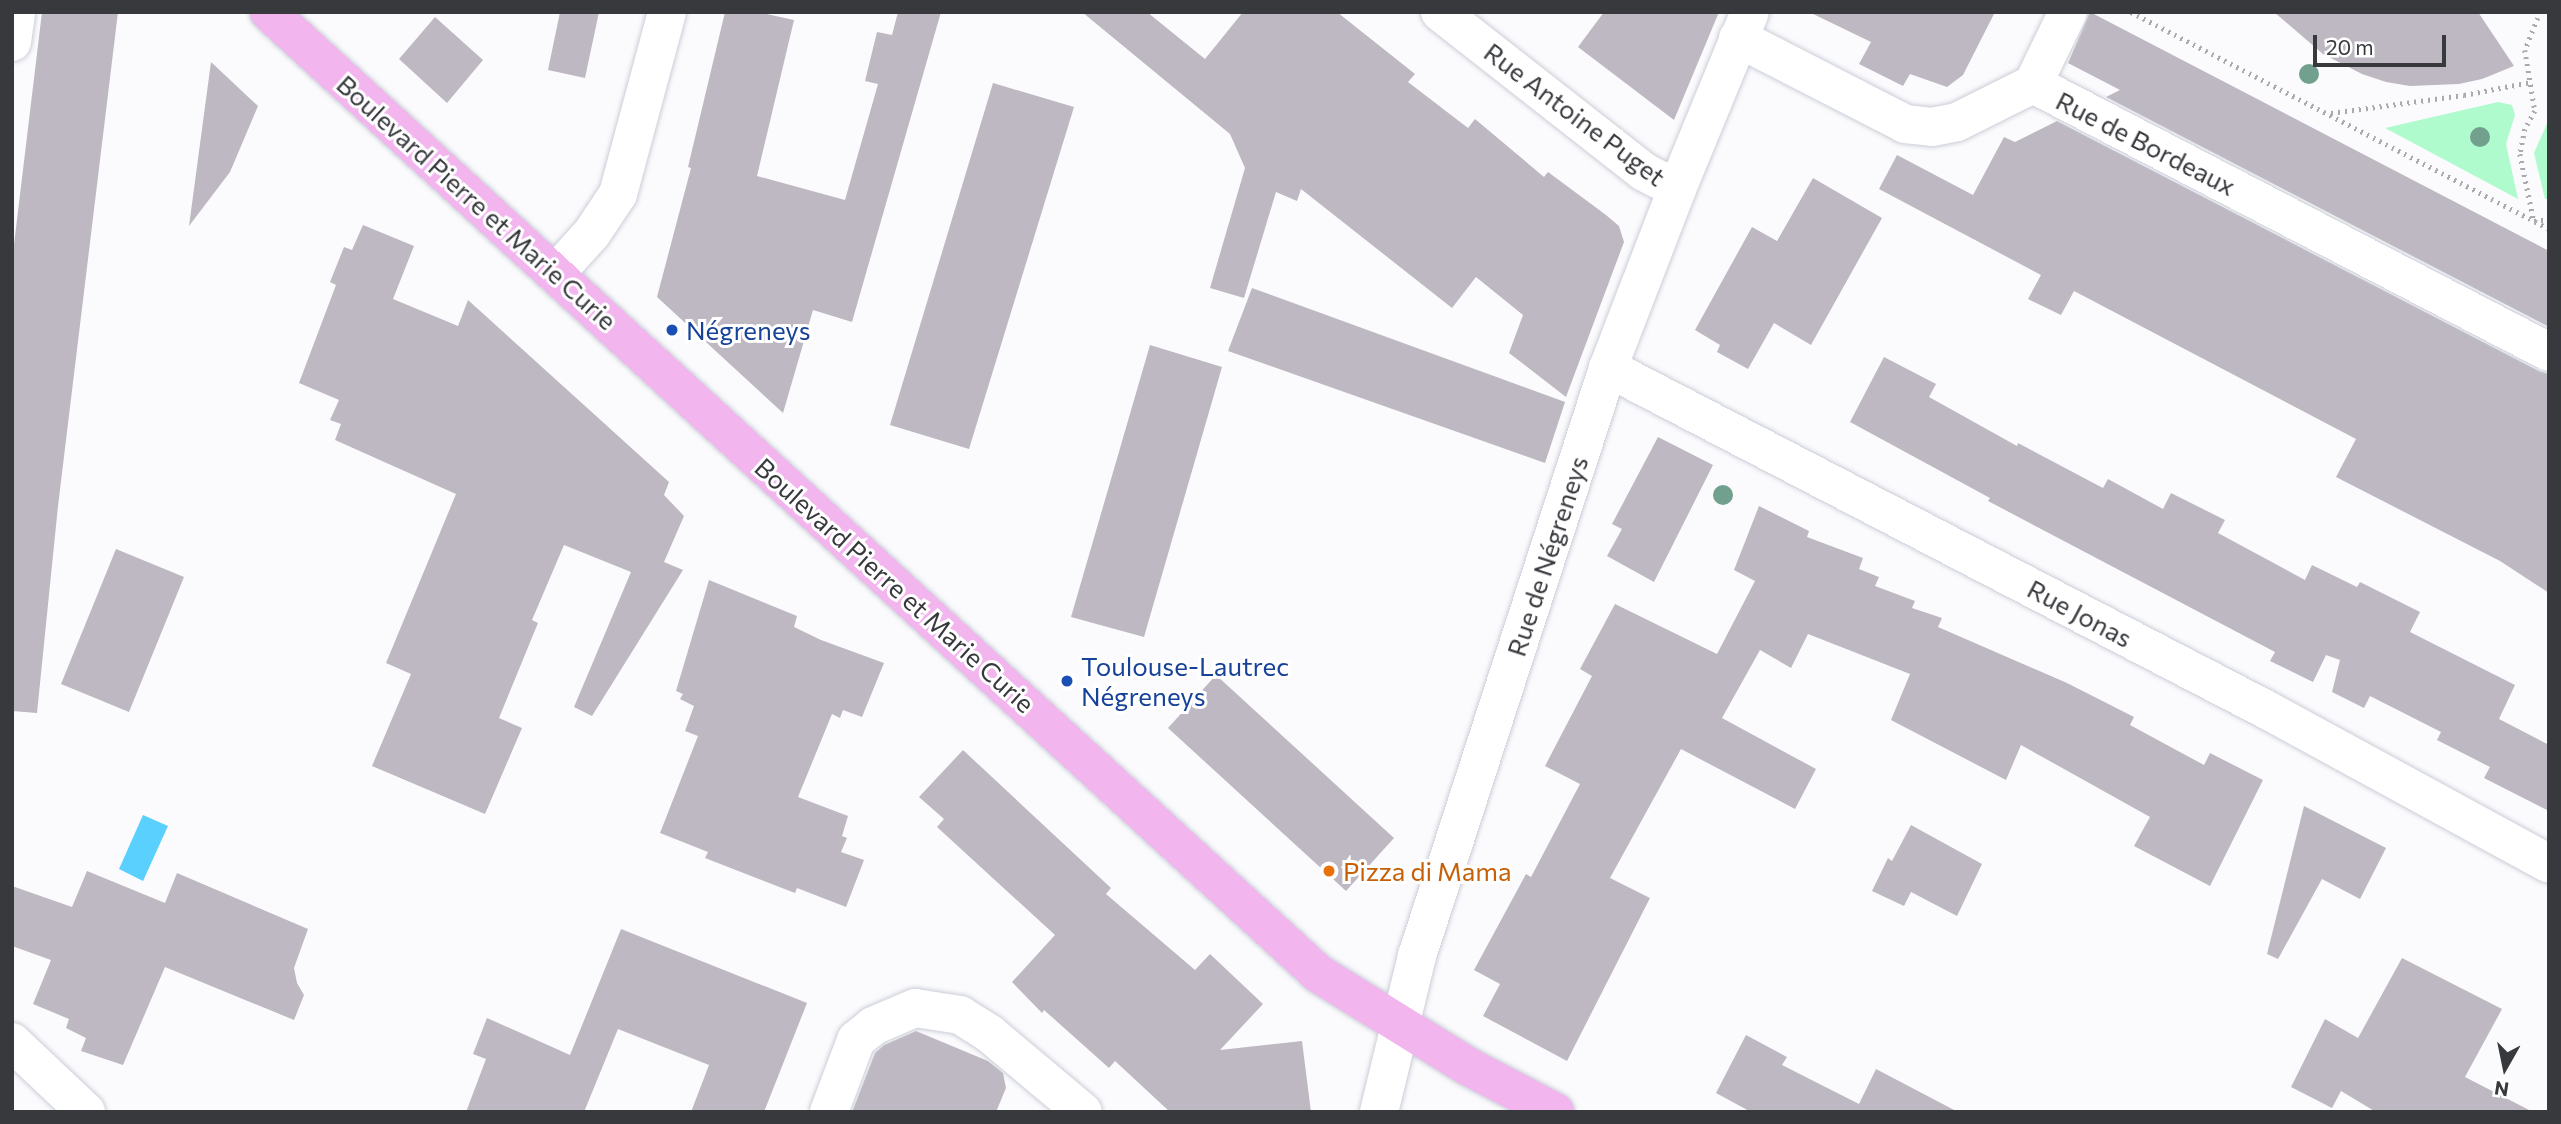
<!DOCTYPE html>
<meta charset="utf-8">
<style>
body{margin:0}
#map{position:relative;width:2561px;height:1124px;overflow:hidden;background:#fbfbfd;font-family:Commissioner,sans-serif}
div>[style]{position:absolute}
.green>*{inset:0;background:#b0fbce}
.water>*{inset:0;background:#59d0fe}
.building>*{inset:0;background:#bdb8c2}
.path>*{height:4.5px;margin-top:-2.25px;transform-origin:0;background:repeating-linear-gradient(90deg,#a9aaad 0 2px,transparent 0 7px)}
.roads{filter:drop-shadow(0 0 2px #cbced8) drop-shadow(0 0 2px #cbced8)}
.minor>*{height:38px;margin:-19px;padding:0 19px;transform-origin:19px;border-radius:19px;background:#fff}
.major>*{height:38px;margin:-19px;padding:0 19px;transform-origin:19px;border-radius:19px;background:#f2b5ee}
.trees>*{width:20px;height:20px;margin:-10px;border-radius:50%;background:#72a08e}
.dots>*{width:19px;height:19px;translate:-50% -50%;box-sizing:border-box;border:4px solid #fff;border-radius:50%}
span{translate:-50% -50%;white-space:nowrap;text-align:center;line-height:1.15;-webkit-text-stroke:6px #fff;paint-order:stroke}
.street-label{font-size:26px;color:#37393d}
.transit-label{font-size:26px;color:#164399}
.left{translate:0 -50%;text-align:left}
.food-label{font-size:26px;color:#c56008}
.frame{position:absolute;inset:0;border:14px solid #37393d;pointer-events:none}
.north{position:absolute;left:2470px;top:1033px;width:70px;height:70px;-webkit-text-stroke:5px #fff;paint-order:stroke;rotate:189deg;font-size:19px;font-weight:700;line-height:28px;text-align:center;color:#37393d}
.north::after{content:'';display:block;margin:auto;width:24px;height:32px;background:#37393d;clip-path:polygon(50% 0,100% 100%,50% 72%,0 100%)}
.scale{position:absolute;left:2313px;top:35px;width:133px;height:32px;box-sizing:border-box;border:4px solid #37393d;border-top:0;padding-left:9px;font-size:21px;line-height:24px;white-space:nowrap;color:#37393d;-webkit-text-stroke:5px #fff;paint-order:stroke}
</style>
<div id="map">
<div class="green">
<i style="clip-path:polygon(2498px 102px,2512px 105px,2515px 115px,2506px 144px,2518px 199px,2385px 128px)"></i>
<i style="clip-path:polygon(2549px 119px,2549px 199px,2545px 199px,2534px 153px)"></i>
</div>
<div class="water">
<i style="clip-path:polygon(143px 815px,168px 826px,143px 881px,119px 869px)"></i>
</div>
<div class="building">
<i style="clip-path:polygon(42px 12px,118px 12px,58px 506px,37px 713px,12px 711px,12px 261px)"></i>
<i style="clip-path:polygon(560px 12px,599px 12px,585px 78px,548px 70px)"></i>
<i style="clip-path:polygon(725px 12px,758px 12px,794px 20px,757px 176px,845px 200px,878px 84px,865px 81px,877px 32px,892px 35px,898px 12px,941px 12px,852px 322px,813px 310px,783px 413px,657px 297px,691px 168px,688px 167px)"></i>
<i style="clip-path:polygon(1082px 12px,1147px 12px,1205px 59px,1243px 12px,1337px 12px,1415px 74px,1408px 82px,1468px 128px,1475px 119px,1544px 177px,1548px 172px,1606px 215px,1619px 226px,1624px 242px,1566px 397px,1509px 353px,1523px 315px,1476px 277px,1452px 308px,1301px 189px,1297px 201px,1276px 192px,1244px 298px,1210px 288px,1245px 168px,1230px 134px)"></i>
<i style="clip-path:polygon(1604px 12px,1719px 12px,1674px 120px,1578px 47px)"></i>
<i style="clip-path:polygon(1809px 12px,1995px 12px,1963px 75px,1947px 87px,1910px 74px,1903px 86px,1859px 64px,1871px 42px)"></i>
<i style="clip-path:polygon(2090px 12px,2549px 251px,2549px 327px,2106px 97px,2120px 90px,2068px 63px)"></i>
<i style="clip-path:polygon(2274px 12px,2478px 12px,2514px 66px,2482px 79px,2459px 84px,2410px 86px,2386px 82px,2362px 74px,2323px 54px)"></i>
<i style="clip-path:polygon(435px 17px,483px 60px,447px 103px,399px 59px)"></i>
<i style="clip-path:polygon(211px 62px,258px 106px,230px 172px,189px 226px)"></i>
<i style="clip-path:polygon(993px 83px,1074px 107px,969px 449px,890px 425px)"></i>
<i style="clip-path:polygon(2057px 121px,2539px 371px,2549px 374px,2549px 593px,2500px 561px,2336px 477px,2356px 439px,2074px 291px,2061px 315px,2028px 299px,2041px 275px,1879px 189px,1897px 155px,1973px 195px,2004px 137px,2015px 142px)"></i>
<i style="clip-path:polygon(1813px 178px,1882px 218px,1811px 345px,1774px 323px,1748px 369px,1717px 352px,1720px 345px,1695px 330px,1752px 227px,1777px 241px)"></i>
<i style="clip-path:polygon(363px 225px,414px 246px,393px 299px,458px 326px,468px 300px,669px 482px,664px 495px,684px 516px,664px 562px,683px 570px,592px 716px,574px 707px,631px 572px,564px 545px,532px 620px,538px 623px,499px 718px,522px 728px,485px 814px,372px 766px,411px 674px,386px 663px,456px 494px,335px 440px,341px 424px,330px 420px,339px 400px,299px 383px,336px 285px,330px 282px,344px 247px,352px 250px)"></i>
<i style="clip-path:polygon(1252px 288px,1565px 402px,1545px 463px,1228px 351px)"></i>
<i style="clip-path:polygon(1150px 345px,1222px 367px,1144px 637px,1071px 617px)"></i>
<i style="clip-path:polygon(1884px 357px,1936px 384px,1929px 397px,2017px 446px,2018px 443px,2103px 488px,2108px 479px,2163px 509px,2171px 493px,2225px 520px,2218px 533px,2305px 580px,2312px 565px,2357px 587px,2360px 582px,2420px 612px,2410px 632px,2515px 685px,2499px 719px,2549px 745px,2549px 811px,2484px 778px,2490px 767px,2437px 740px,2441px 732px,2370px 696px,2364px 708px,2332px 692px,2340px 660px,2326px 655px,2313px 682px,2270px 661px,2275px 652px,1988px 501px,1990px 498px,1850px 422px)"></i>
<i style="clip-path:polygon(1658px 437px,1713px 465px,1654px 582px,1607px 556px,1622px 529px,1612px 524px)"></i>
<i style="clip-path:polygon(1759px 506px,1809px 531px,1807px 537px,1863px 558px,1859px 569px,1879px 577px,1875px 586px,1915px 601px,1912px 608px,1942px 618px,1938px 627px,2067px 683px,2134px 717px,2130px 725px,2204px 765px,2210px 753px,2263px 780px,2210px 886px,2134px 846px,2150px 817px,2021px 745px,2006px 780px,1891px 720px,1910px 674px,1808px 634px,1791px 668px,1760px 650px,1722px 718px,1816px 769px,1795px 809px,1681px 749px,1610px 878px,1650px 898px,1567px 1061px,1483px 1016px,1500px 984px,1474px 970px,1526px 874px,1531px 877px,1580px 784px,1545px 766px,1592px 676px,1580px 669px,1615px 604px,1717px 654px,1755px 581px,1734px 570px)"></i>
<i style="clip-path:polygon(116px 549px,184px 577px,129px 712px,61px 684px)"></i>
<i style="clip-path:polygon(709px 580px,797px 616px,794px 627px,821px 640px,884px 663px,862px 717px,843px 710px,840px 718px,832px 714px,798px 797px,848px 816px,842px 836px,847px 838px,841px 852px,864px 860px,846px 907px,797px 888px,795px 893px,705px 858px,708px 852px,660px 833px,698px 736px,685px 731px,694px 706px,680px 699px,683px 694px,676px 691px)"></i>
<i style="clip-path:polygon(1216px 675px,1394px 838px,1346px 891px,1168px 728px)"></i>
<i style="clip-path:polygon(963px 750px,1111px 888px,1106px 894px,1195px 970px,1210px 954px,1263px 1004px,1220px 1050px,1302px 1041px,1311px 1112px,1170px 1112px,1115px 1061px,1109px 1068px,1044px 1010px,1042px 1013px,1012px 982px,1055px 935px,937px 827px,944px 819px,919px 797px)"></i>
<i style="clip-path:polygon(2304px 806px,2386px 848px,2360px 899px,2322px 879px,2278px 959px,2267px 954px)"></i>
<i style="clip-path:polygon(1911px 825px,1982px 864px,1957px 916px,1911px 892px,1904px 906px,1872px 891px,1888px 858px,1892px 861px)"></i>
<i style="clip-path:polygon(87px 871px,165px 903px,177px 873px,308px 929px,294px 968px,297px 983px,304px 995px,294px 1020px,165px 967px,123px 1065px,81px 1051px,86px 1038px,66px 1028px,69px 1019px,33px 1004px,51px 960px,12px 946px,12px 886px,72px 907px)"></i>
<i style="clip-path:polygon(621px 929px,807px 1003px,764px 1112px,691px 1112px,709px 1065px,618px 1029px,584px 1112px,466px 1112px,486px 1059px,473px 1054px,487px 1018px,570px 1055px)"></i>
<i style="clip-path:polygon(2402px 958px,2502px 1009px,2465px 1077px,2533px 1112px,2376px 1112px,2341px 1091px,2332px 1108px,2291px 1087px,2325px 1019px,2358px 1038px)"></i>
<i style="clip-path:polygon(916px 1031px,988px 1061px,1003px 1073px,1006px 1088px,996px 1112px,852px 1112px,875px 1053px,884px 1045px)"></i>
<i style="clip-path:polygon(1746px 1035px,1787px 1057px,1782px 1065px,1859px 1104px,1876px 1069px,1958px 1112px,1751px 1112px,1716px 1093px)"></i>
</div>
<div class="path">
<i style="left:2131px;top:12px;width:471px;rotate:27.4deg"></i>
<i style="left:2538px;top:18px;width:35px;rotate:112deg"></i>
<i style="left:2525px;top:50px;width:62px;rotate:80.7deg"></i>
<i style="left:2535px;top:111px;width:21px;rotate:119deg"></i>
<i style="left:2525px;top:129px;width:25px;rotate:101deg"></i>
<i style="left:2520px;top:154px;width:68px;rotate:78.2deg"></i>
<i style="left:2534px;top:221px;width:15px;rotate:-8deg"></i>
<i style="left:2331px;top:113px;width:134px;rotate:-7.7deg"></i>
<i style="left:2464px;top:95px;width:68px;rotate:-11deg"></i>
</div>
<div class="roads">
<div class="minor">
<i style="left:1440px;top:12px;width:259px;rotate:38.1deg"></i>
<i style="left:1644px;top:172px;width:37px;rotate:27deg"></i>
<i style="left:1738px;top:38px;width:188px;rotate:27.2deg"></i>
<i style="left:1905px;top:124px;width:27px;rotate:6deg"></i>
<i style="left:1932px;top:127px;width:25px;rotate:-11deg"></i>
<i style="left:1957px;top:122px;width:85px;rotate:-26.6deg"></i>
<i style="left:2033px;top:84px;width:581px;rotate:27.45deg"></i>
<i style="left:12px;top:42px;width:30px;rotate:-82deg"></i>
<i style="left:2033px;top:84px;width:80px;rotate:-64.1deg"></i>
<i style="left:555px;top:274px;width:55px;rotate:-47.9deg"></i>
<i style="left:592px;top:233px;width:47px;rotate:-56.3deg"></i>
<i style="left:618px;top:194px;width:188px;rotate:-74.9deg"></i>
<i style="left:1608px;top:368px;width:742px;rotate:27.43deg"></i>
<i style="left:2267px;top:710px;width:321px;rotate:28.6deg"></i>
<i style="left:12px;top:1042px;width:102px;rotate:43.4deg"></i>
<i style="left:829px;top:1112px;width:77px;rotate:-69.4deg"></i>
<i style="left:856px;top:1040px;width:22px;rotate:-39deg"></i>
<i style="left:873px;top:1026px;width:46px;rotate:-23.2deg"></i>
<i style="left:915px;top:1008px;width:46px;rotate:8.8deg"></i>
<i style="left:960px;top:1015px;width:36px;rotate:32deg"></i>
<i style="left:990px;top:1034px;width:121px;rotate:40deg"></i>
<i style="left:1379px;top:1112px;width:161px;rotate:-76.3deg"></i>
<i style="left:1417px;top:956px;width:618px;rotate:-72deg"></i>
<i style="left:1608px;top:368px;width:192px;rotate:-68.9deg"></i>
<i style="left:1677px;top:189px;width:191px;rotate:-67.6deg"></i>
</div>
<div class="major">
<i style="left:269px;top:12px;width:1424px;rotate:42.5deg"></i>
<i style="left:1319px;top:974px;width:176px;rotate:31.8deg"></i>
<i style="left:1469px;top:1067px;width:97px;rotate:27.6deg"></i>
</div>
</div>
<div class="trees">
<i style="left:2309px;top:74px"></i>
<i style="left:2480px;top:137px"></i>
<i style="left:1723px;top:495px"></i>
</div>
<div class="dots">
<i style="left:672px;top:330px;background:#1a4fb4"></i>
<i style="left:1067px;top:681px;background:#1a4fb4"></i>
<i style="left:1329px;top:871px;background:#e8710a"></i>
</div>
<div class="street-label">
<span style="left:1575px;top:114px;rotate:37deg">Rue Antoine Puget</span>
<span style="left:2146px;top:143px;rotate:27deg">Rue de Bordeaux</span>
<span style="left:477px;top:202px;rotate:42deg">Boulevard Pierre et Marie Curie</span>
<span style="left:1547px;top:556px;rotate:-72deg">Rue de Négreneys</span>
<span style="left:895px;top:585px;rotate:42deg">Boulevard Pierre et Marie Curie</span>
<span style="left:2080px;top:613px;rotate:28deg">Rue Jonas</span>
</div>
<div class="transit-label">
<span class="left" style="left:686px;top:330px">Négreneys</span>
<span class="left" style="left:1081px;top:681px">Toulouse-Lautrec<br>Négreneys</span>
</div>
<div class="food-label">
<span class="left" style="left:1343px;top:871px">Pizza di Mama</span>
</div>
<div class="frame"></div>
<div class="north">N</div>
<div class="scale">20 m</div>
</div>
